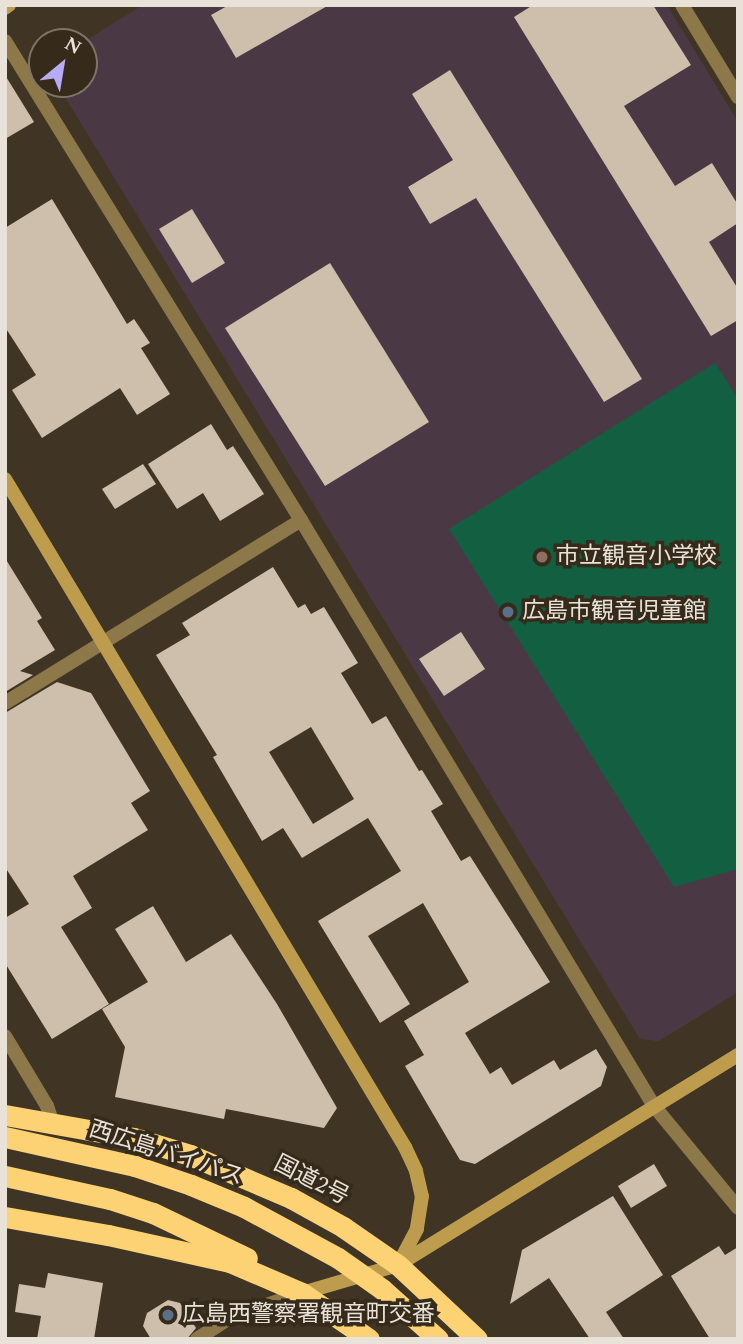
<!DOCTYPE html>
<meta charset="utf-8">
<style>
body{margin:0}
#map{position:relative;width:743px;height:1344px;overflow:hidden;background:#403524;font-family:Spectral,"Noto Sans JP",serif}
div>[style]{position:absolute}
.education>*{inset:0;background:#4a3944}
.green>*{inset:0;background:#135f42}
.building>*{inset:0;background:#cdbfab}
.street>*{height:14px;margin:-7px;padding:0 7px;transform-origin:7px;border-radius:7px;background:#8d784a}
.secondary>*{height:14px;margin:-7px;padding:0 7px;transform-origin:7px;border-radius:7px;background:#be9c4e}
.highway>*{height:21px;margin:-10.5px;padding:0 10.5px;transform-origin:10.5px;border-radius:10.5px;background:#fcd274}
.highway-bridge>*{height:21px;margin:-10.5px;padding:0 10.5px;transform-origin:10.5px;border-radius:10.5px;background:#fcd274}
.dots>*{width:19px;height:19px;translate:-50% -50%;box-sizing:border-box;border:4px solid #362b1b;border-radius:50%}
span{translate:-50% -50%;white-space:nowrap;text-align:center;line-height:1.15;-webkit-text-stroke:7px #362b1b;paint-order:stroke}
.poi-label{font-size:23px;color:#e9e2d8}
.left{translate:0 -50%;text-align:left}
.street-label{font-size:23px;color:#e9e2d8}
.frame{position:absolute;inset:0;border:7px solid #e9e2d8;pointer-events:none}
.north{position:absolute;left:28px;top:28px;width:70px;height:70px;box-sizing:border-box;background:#362b1b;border:2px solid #7e7467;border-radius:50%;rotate:30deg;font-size:19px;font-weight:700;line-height:28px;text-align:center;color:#e9e2d8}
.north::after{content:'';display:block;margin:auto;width:24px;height:32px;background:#b7abf8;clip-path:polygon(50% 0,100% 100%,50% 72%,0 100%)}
</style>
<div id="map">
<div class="education">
<i style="clip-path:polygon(143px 5px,667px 5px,738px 122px,738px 992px,659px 1041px,640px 1039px,57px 84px,84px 84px,83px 42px)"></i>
</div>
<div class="green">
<i style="clip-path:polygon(715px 363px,738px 399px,738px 869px,674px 887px,449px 529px)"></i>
</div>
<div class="building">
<i style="clip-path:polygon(229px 5px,329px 5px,236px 58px,211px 15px)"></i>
<i style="clip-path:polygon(533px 5px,653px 5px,691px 65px,624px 106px,675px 186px,712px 163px,738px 205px,738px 223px,709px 242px,738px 289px,738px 320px,711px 336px,514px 17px)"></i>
<i style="clip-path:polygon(450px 70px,642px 379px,604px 402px,476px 198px,430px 224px,408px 187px,453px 160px,412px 94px)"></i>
<i style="clip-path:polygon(5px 75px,34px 122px,5px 139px)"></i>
<i style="clip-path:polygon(52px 199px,127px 324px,134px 319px,150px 343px,141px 348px,170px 394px,137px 415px,120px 388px,42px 438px,12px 390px,36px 375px,5px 327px,5px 228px)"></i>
<i style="clip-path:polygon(192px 209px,225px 263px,192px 283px,159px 229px)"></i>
<i style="clip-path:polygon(330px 263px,429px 422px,325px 486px,225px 328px)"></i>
<i style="clip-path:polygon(211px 424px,227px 450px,233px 446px,264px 494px,220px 521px,203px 493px,177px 509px,148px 464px)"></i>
<i style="clip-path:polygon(143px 464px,156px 484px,115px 509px,102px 489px)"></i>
<i style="clip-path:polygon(5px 558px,42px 618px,37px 621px,55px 650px,20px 671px,33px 675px,5px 692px)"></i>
<i style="clip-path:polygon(evenodd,273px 567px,298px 608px,305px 604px,311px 614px,324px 607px,358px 663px,341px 673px,372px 724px,386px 716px,419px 771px,422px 770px,443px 804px,431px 811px,461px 861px,470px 856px,550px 982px,465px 1033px,490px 1074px,501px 1067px,512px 1085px,554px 1060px,560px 1070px,596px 1049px,607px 1067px,601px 1086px,475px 1164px,460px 1160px,405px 1066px,424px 1055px,404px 1021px,469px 982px,423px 903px,368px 936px,410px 1004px,380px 1023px,318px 921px,401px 871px,368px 818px,302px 858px,283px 828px,262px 841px,213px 757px,217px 755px,156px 655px,190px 635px,182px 623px,273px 567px,311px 727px,354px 799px,313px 824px,269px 752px,311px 727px)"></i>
<i style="clip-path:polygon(461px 632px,485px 669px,444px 696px,419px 659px)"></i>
<i style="clip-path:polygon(57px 682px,91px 693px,150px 791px,131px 803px,148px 830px,73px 876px,92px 908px,61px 927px,109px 1004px,52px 1039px,5px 963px,5px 918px,29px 904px,5px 867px,5px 713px)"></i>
<i style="clip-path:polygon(153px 906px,186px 962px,231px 934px,277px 1004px,337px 1108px,324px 1128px,226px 1109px,224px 1119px,115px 1097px,125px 1047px,102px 1009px,148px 982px,115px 929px)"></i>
<i style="clip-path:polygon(654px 1164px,667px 1186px,631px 1208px,618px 1186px)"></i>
<i style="clip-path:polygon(613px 1196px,663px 1275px,606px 1312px,624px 1339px,590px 1339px,549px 1278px,510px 1304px,522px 1250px)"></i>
<i style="clip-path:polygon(719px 1246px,725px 1255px,738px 1247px,738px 1339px,710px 1339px,671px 1276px)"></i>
<i style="clip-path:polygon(48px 1273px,103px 1283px,94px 1339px,37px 1339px,41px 1316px,15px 1312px,19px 1284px,45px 1288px)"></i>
<i style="clip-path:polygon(168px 1300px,180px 1303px,196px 1328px,187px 1339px,151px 1339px,143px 1326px,147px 1313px)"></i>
</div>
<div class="street">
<i style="left:682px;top:5px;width:108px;rotate:58.7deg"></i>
<i style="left:5px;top:41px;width:563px;rotate:58.29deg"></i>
<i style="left:301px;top:520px;width:684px;rotate:58.94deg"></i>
<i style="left:654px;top:1106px;width:132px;rotate:50.5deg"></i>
<i style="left:5px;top:703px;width:348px;rotate:-31.7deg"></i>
<i style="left:5px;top:1036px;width:82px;rotate:59deg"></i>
<i style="left:47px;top:1106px;width:18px;rotate:71deg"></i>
<i style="left:197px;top:1339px;width:40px;rotate:-32.9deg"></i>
<i style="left:231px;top:1317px;width:75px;rotate:-18.7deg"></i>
</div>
<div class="secondary">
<i style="left:5px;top:8px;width:5px;rotate:-37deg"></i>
<i style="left:5px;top:479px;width:779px;rotate:59.09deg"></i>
<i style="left:405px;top:1147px;width:26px;rotate:65deg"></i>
<i style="left:416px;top:1171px;width:26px;rotate:77deg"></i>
<i style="left:422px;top:1196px;width:33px;rotate:99deg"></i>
<i style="left:417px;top:1229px;width:41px;rotate:117.8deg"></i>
<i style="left:302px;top:1293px;width:100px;rotate:-16.3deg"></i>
<i style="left:398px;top:1265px;width:400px;rotate:-31.7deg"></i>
</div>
<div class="highway">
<i style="left:5px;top:1115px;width:131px;rotate:10.1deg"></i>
<i style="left:134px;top:1138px;width:59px;rotate:16.9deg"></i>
<i style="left:190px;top:1155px;width:110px;rotate:23.1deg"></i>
<i style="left:291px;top:1198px;width:60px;rotate:29.1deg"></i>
<i style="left:343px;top:1227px;width:67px;rotate:34.6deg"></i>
<i style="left:398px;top:1265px;width:108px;rotate:43.1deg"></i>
<i style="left:5px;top:1176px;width:107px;rotate:12.4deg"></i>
<i style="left:110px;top:1199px;width:45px;rotate:18deg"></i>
<i style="left:153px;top:1213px;width:104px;rotate:25.6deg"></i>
<i style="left:5px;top:1217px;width:105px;rotate:9.9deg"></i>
<i style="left:108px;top:1235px;width:125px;rotate:12.5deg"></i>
<i style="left:230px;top:1262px;width:78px;rotate:23.3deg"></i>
<i style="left:302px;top:1293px;width:81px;rotate:34.5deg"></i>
</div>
<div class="highway-bridge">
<i style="left:5px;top:1137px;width:133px;rotate:12.6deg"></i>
<i style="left:135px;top:1166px;width:59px;rotate:18.7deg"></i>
<i style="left:191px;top:1185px;width:57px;rotate:22.5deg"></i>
<i style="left:244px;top:1207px;width:107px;rotate:28.5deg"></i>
<i style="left:338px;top:1258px;width:54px;rotate:35.2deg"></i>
<i style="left:382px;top:1289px;width:75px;rotate:41.8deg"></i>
</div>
<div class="dots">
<i style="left:542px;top:557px;background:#8d6e63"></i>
<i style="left:508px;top:612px;background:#5c6f8a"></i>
<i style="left:168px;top:1315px;background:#5c6f8a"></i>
</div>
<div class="poi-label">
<span class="left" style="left:556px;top:557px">市立観音小学校</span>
<span class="left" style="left:522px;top:612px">広島市観音児童館</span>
<span class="left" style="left:182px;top:1315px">広島西警察署観音町交番</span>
</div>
<div class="street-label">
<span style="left:166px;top:1154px;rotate:18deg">西広島バイパス</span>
<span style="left:311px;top:1181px;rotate:27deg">国道2号</span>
</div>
<div class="frame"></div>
<div class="north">N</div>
</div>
